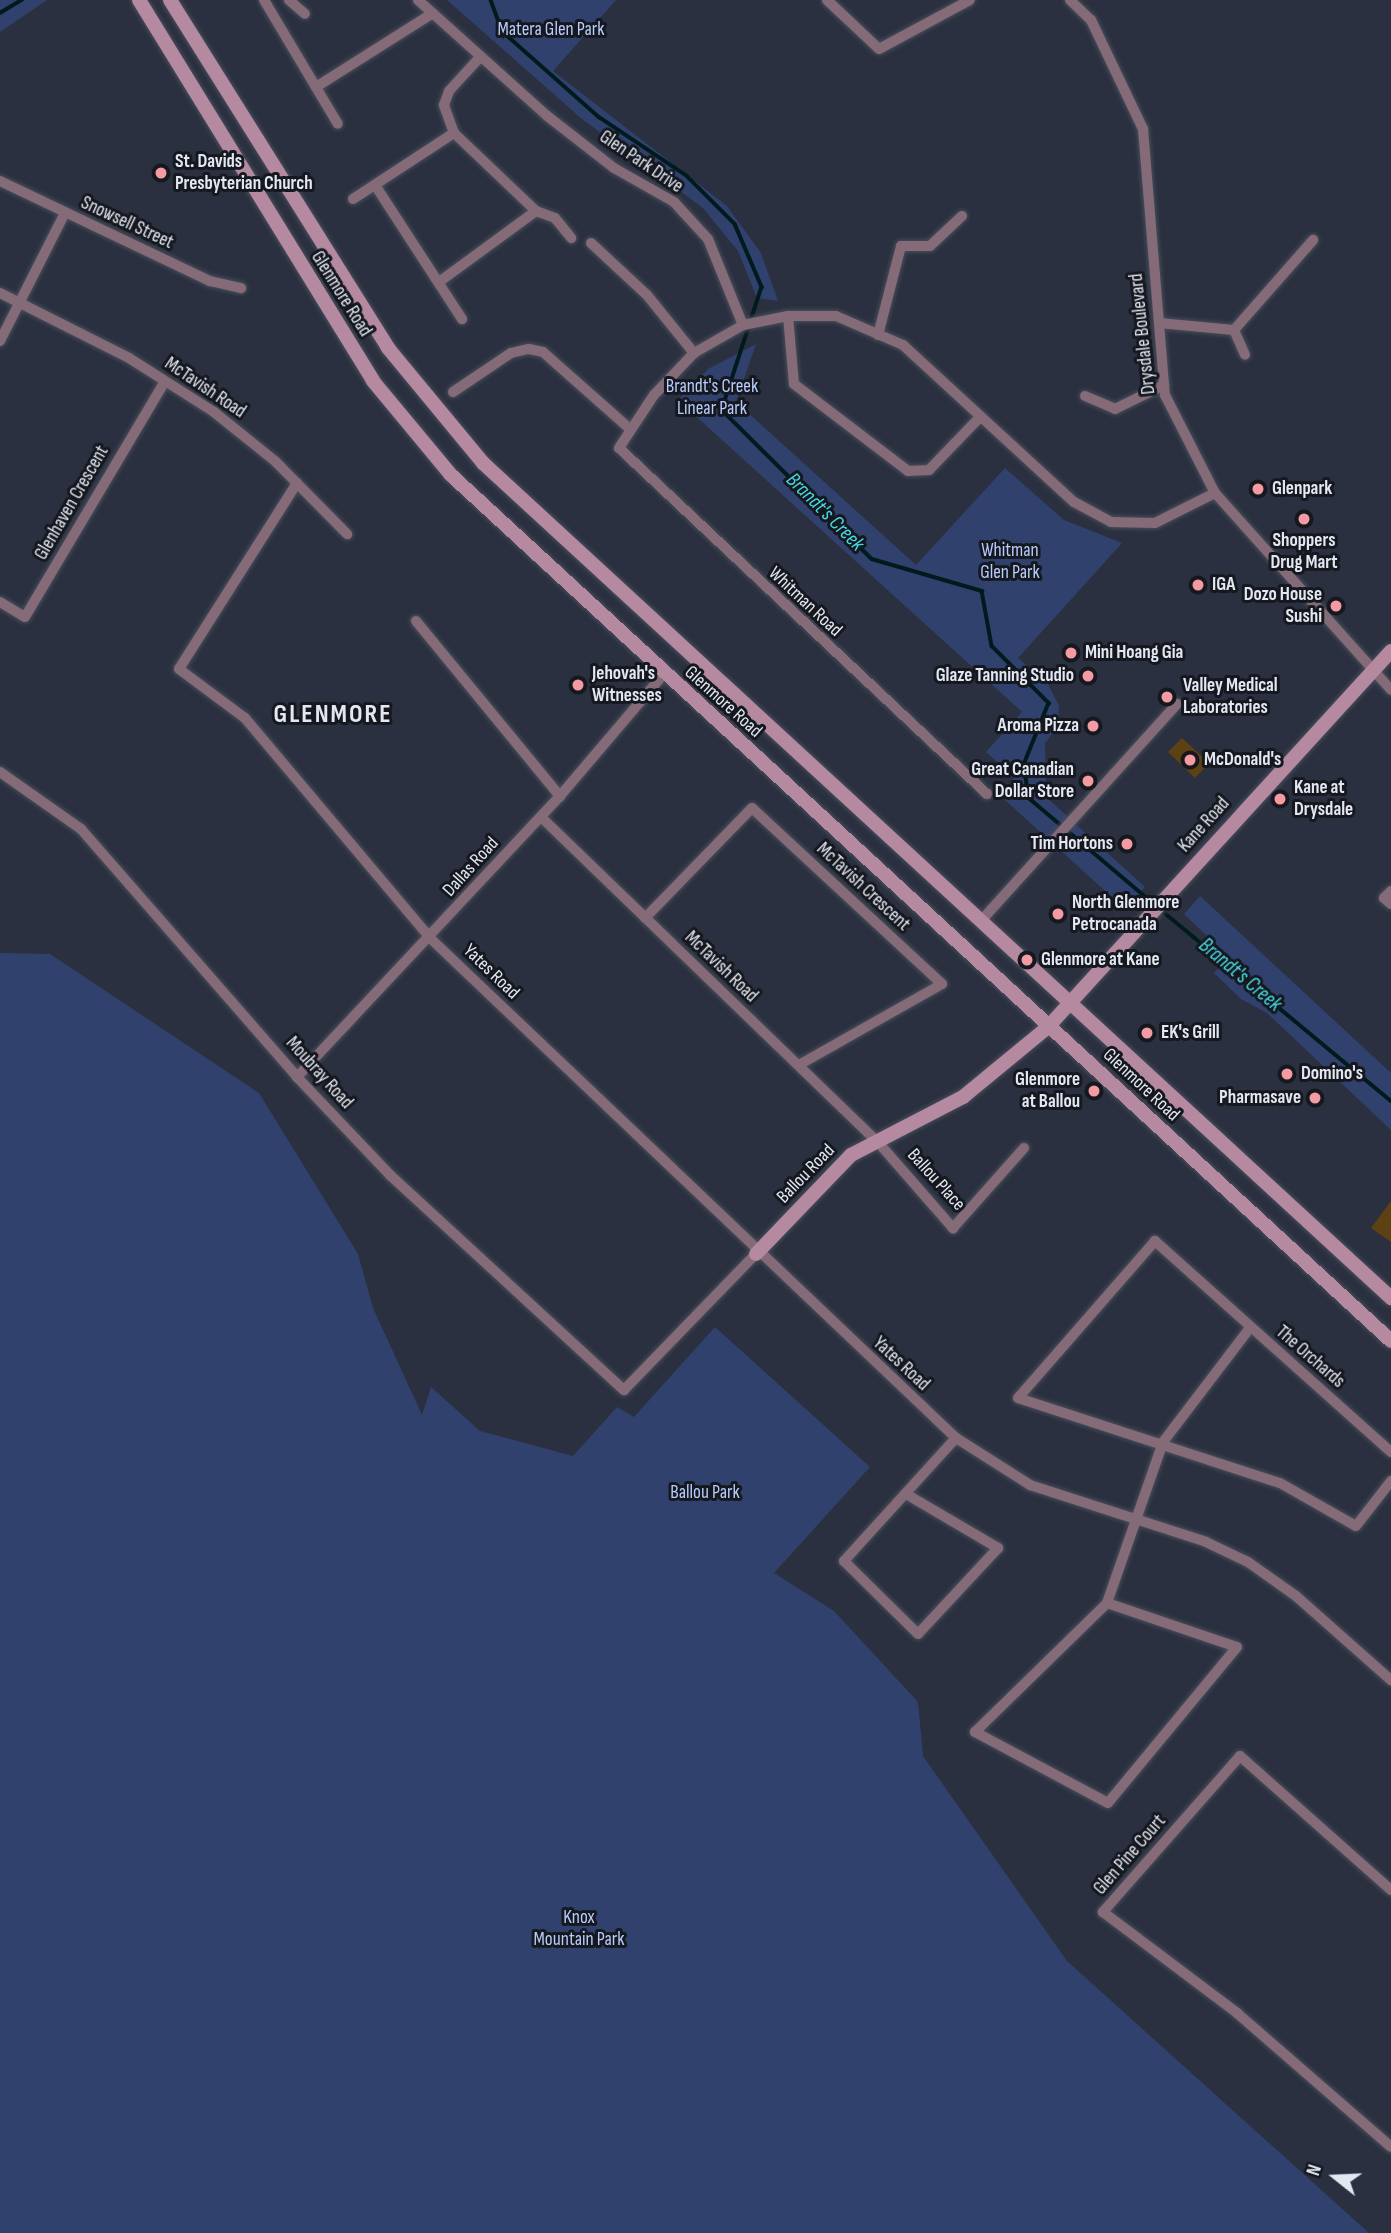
<!DOCTYPE html>
<style>
body{margin:0}
#map{position:relative;width:1391px;height:2233px;overflow:hidden;background:#2a303f;font-family:"Sofia Sans Condensed",sans-serif}
div>[style]{position:absolute}
.green>*{inset:0;background:#31416d}
.stream>*{height:3.5px;margin:-1.75px;padding:0 1.75px;transform-origin:1.75px;border-radius:1.75px;background:#001b1d}
.building>*{inset:0;background:#5e4113}
.roads{filter:drop-shadow(0 0 2px #484d5b) drop-shadow(0 0 2px #484d5b)}
.street>*{height:10px;margin:-5px;padding:0 5px;transform-origin:5px;border-radius:5px;background:#856a78}
.secondary>*{height:14px;margin:-7px;padding:0 7px;transform-origin:7px;border-radius:7px;background:#b589a0}
.dots>*{width:19px;height:19px;translate:-50% -50%;box-sizing:border-box;border:4px solid #15181f;border-radius:50%}
span{translate:-50% -50%;white-space:nowrap;text-align:center;line-height:1.15;-webkit-text-stroke:6px #15181f;paint-order:stroke}
.park-label{font-size:19px;color:#b8ccfd}
.poi-label{font-size:19px;color:#e3e7f1;font-weight:700}
.left{translate:0 -50%;text-align:left}
.right{translate:-100% -50%;text-align:right}
.street-label{font-size:19px;color:#e3e7f1}
.water-label{font-size:21px;color:#46d7e0;font-style:italic}
.district-label{font-size:26px;color:#e3e7f1;font-weight:700;letter-spacing:2px}
.north{position:absolute;left:1300px;top:2142px;width:70px;height:70px;-webkit-text-stroke:5px #15181f;paint-order:stroke;rotate:288deg;font-size:19px;font-weight:700;line-height:28px;text-align:center;color:#e3e7f1}
.north::after{content:'';display:block;margin:auto;width:24px;height:32px;background:#e3e7f1;clip-path:polygon(50% 0,100% 100%,50% 72%,0 100%)}
</style>
<div id="map">
<div class="green">
<i style="clip-path:polygon(0 0,47px 0,0 32px)"></i>
<i style="clip-path:polygon(447px 0,616px 0,553px 71px,727px 206px,761px 253px,778px 301px,757px 298px,738px 251px,703px 208px,582px 119px)"></i>
<i style="clip-path:polygon(756px 344px,736px 402px,916px 565px,1005px 468px,1064px 520px,1122px 543px,1018px 658px,1048px 684px,1059px 706px,1058px 726px,1045px 743px,1046px 797px,1145px 887px,1125px 909px,1005px 800px,1014px 777px,986px 752px,1022px 712px,678px 400px,708px 369px)"></i>
<i style="clip-path:polygon(1200px 896px,1391px 1073px,1391px 1130px,1267px 1013px,1241px 999px,1214px 973px,1229px 957px,1184px 914px)"></i>
<i style="clip-path:polygon(0 953px,50px 954px,259px 1093px,358px 1254px,373px 1308px,422px 1415px,431px 1387px,480px 1431px,573px 1456px,617px 1407px,634px 1417px,715px 1327px,870px 1467px,774px 1573px,834px 1611px,918px 1702px,923px 1756px,1067px 1961px,1369px 2233px,0 2233px)"></i>
</div>
<div class="stream">
<i style="left:491px;top:0;width:33px;rotate:70deg"></i>
<i style="left:502px;top:31px;width:130px;rotate:41.6deg"></i>
<i style="left:599px;top:117px;width:106px;rotate:33.8deg"></i>
<i style="left:687px;top:176px;width:68px;rotate:45deg"></i>
<i style="left:735px;top:224px;width:69px;rotate:66.8deg"></i>
<i style="left:762px;top:287px;width:129px;rotate:108deg"></i>
<i style="left:722px;top:410px;width:211px;rotate:44.8deg"></i>
<i style="left:872px;top:559px;width:115px;rotate:16.2deg"></i>
<i style="left:982px;top:591px;width:56px;rotate:79.7deg"></i>
<i style="left:992px;top:646px;width:81px;rotate:45deg"></i>
<i style="left:1049px;top:703px;width:67px;rotate:112deg"></i>
<i style="left:1024px;top:765px;width:33px;rotate:81deg"></i>
<i style="left:1029px;top:798px;width:164px;rotate:40.3deg"></i>
<i style="left:0;top:13px;width:26px;rotate:-31deg"></i>
<i style="left:1160px;top:909px;width:300px;rotate:39.7deg"></i>
</div>
<div class="building">
<i style="clip-path:polygon(1182px 738px,1209px 763px,1195px 778px,1168px 752px)"></i>
<i style="clip-path:polygon(1391px 1201px,1391px 1242px,1371px 1228px)"></i>
</div>
<div class="roads">
<div class="street">
<i style="left:264px;top:0;width:144px;rotate:59.2deg"></i>
<i style="left:289px;top:0;width:21px;rotate:41deg"></i>
<i style="left:418px;top:0;width:172px;rotate:41.9deg"></i>
<i style="left:546px;top:115px;width:86px;rotate:37.9deg"></i>
<i style="left:614px;top:168px;width:69px;rotate:29.5deg"></i>
<i style="left:674px;top:202px;width:50px;rotate:47.4deg"></i>
<i style="left:708px;top:239px;width:93px;rotate:67.9deg"></i>
<i style="left:827px;top:0;width:71px;rotate:43.3deg"></i>
<i style="left:879px;top:49px;width:103px;rotate:-28.3deg"></i>
<i style="left:1070px;top:0;width:29px;rotate:44deg"></i>
<i style="left:1091px;top:20px;width:121px;rotate:64.5deg"></i>
<i style="left:1143px;top:129px;width:267px;rotate:85.3deg"></i>
<i style="left:1165px;top:395px;width:110px;rotate:63deg"></i>
<i style="left:1215px;top:493px;width:264px;rotate:48.2deg"></i>
<i style="left:316px;top:87px;width:138px;rotate:-32.3deg"></i>
<i style="left:454px;top:133px;width:30px;rotate:-110deg"></i>
<i style="left:444px;top:105px;width:15px;rotate:-70deg"></i>
<i style="left:449px;top:91px;width:47px;rotate:-47.6deg"></i>
<i style="left:0;top:181px;width:233px;rotate:25.5deg"></i>
<i style="left:210px;top:281px;width:32px;rotate:13deg"></i>
<i style="left:375px;top:185px;width:160px;rotate:57deg"></i>
<i style="left:353px;top:199px;width:121px;rotate:-33.2deg"></i>
<i style="left:454px;top:133px;width:113px;rotate:43.6deg"></i>
<i style="left:591px;top:243px;width:76px;rotate:42.9deg"></i>
<i style="left:647px;top:295px;width:75px;rotate:51deg"></i>
<i style="left:439px;top:282px;width:120px;rotate:-36.2deg"></i>
<i style="left:536px;top:211px;width:20px;rotate:20deg"></i>
<i style="left:555px;top:218px;width:26px;rotate:51deg"></i>
<i style="left:0;top:293px;width:144px;rotate:26.7deg"></i>
<i style="left:129px;top:358px;width:101px;rotate:32.4deg"></i>
<i style="left:214px;top:412px;width:78px;rotate:38.8deg"></i>
<i style="left:275px;top:461px;width:103px;rotate:45.4deg"></i>
<i style="left:788px;top:316px;width:68px;rotate:85deg"></i>
<i style="left:794px;top:384px;width:143px;rotate:37.3deg"></i>
<i style="left:908px;top:471px;width:21px;rotate:-3deg"></i>
<i style="left:929px;top:470px;width:74px;rotate:-46.1deg"></i>
<i style="left:1159px;top:323px;width:75px;rotate:5.3deg"></i>
<i style="left:1234px;top:330px;width:120px;rotate:-48.7deg"></i>
<i style="left:1234px;top:330px;width:27px;rotate:66deg"></i>
<i style="left:878px;top:335px;width:92px;rotate:-75.5deg"></i>
<i style="left:901px;top:246px;width:29px"></i>
<i style="left:930px;top:246px;width:44px;rotate:-43.2deg"></i>
<i style="left:0;top:341px;width:144px;rotate:-63.1deg"></i>
<i style="left:453px;top:392px;width:70px;rotate:-33.9deg"></i>
<i style="left:511px;top:353px;width:18px;rotate:-13deg"></i>
<i style="left:529px;top:349px;width:14px;rotate:12deg"></i>
<i style="left:543px;top:352px;width:115px;rotate:41.5deg"></i>
<i style="left:1085px;top:396px;width:33px;rotate:23deg"></i>
<i style="left:1115px;top:409px;width:55px;rotate:-26.1deg"></i>
<i style="left:297px;top:483px;width:220px;rotate:122.4deg"></i>
<i style="left:179px;top:669px;width:82px;rotate:36.6deg"></i>
<i style="left:245px;top:718px;width:287px;rotate:49.9deg"></i>
<i style="left:430px;top:938px;width:726px;rotate:43.55deg"></i>
<i style="left:956px;top:1438px;width:88px;rotate:32.4deg"></i>
<i style="left:1030px;top:1485px;width:185px;rotate:17.9deg"></i>
<i style="left:1206px;top:1542px;width:47px;rotate:25.5deg"></i>
<i style="left:1248px;top:1562px;width:59px;rotate:35.3deg"></i>
<i style="left:1296px;top:1596px;width:127px;rotate:41.5deg"></i>
<i style="left:0;top:602px;width:29px;rotate:31deg"></i>
<i style="left:25px;top:617px;width:274px;rotate:-59.3deg"></i>
<i style="left:416px;top:621px;width:227px;rotate:50.6deg"></i>
<i style="left:0;top:772px;width:99px;rotate:35.1deg"></i>
<i style="left:81px;top:829px;width:329px;rotate:48.9deg"></i>
<i style="left:297px;top:1077px;width:135px;rotate:46.5deg"></i>
<i style="left:390px;top:1175px;width:318px;rotate:42.6deg"></i>
<i style="left:624px;top:1390px;width:190px;rotate:-45.9deg"></i>
<i style="left:987px;top:794px;width:505px;rotate:-136.76deg"></i>
<i style="left:619px;top:448px;width:64px;rotate:-56.6deg"></i>
<i style="left:654px;top:395px;width:58px;rotate:-46.4deg"></i>
<i style="left:694px;top:353px;width:56px;rotate:-29.7deg"></i>
<i style="left:743px;top:325px;width:46px;rotate:-11.3deg"></i>
<i style="left:788px;top:316px;width:48px"></i>
<i style="left:836px;top:316px;width:73px;rotate:23.4deg"></i>
<i style="left:903px;top:345px;width:232px;rotate:42.6deg"></i>
<i style="left:1074px;top:502px;width:42px;rotate:28.4deg"></i>
<i style="left:1111px;top:522px;width:44px;rotate:1.3deg"></i>
<i style="left:1155px;top:523px;width:67px;rotate:-26.6deg"></i>
<i style="left:541px;top:817px;width:467px;rotate:44deg"></i>
<i style="left:877px;top:1141px;width:116px;rotate:48.9deg"></i>
<i style="left:953px;top:1228px;width:107px;rotate:-48.4deg"></i>
<i style="left:1391px;top:891px;width:10px;rotate:135deg"></i>
<i style="left:1384px;top:898px;width:9px;rotate:41deg"></i>
<i style="left:645px;top:918px;width:153px;rotate:-45.8deg"></i>
<i style="left:752px;top:808px;width:259px;rotate:42.8deg"></i>
<i style="left:942px;top:984px;width:164px;rotate:150.5deg"></i>
<i style="left:980px;top:922px;width:294px;rotate:-47.9deg"></i>
<i style="left:297px;top:1077px;width:385px;rotate:-46.9deg"></i>
<i style="left:560px;top:796px;width:160px;rotate:-49.6deg"></i>
<i style="left:1391px;top:1452px;width:317px;rotate:-138.2deg"></i>
<i style="left:1155px;top:1241px;width:208px;rotate:131.1deg"></i>
<i style="left:1018px;top:1398px;width:275px;rotate:18deg"></i>
<i style="left:1280px;top:1483px;width:87px;rotate:29.5deg"></i>
<i style="left:1356px;top:1526px;width:57px;rotate:-52.1deg"></i>
<i style="left:906px;top:1494px;width:107px;rotate:30.4deg"></i>
<i style="left:998px;top:1548px;width:117px;rotate:132.9deg"></i>
<i style="left:918px;top:1634px;width:104px;rotate:-135.4deg"></i>
<i style="left:844px;top:1561px;width:166px;rotate:-47.7deg"></i>
<i style="left:1107px;top:1603px;width:137px;rotate:18.7deg"></i>
<i style="left:1237px;top:1647px;width:202px;rotate:129.6deg"></i>
<i style="left:1108px;top:1803px;width:151px;rotate:-151.9deg"></i>
<i style="left:975px;top:1732px;width:185px;rotate:-44.3deg"></i>
<i style="left:1107px;top:1603px;width:170px;rotate:-70.8deg"></i>
<i style="left:1163px;top:1442px;width:143px;rotate:-52.7deg"></i>
<i style="left:1391px;top:1890px;width:202px;rotate:-138.4deg"></i>
<i style="left:1240px;top:1756px;width:208px;rotate:131.3deg"></i>
<i style="left:1103px;top:1912px;width:168px;rotate:37deg"></i>
<i style="left:1237px;top:2013px;width:204px;rotate:41deg"></i>
</div>
<div class="secondary">
<i style="left:139px;top:0;width:447px;rotate:58.4deg"></i>
<i style="left:373px;top:381px;width:122px;rotate:50.3deg"></i>
<i style="left:451px;top:475px;width:1278px;rotate:42.65deg"></i>
<i style="left:170px;top:0;width:411px;rotate:57.9deg"></i>
<i style="left:388px;top:348px;width:149px;rotate:50.4deg"></i>
<i style="left:483px;top:463px;width:1234px;rotate:42.6deg"></i>
<i style="left:756px;top:1254px;width:137px;rotate:-46.2deg"></i>
<i style="left:851px;top:1155px;width:126px;rotate:-27.4deg"></i>
<i style="left:963px;top:1097px;width:110px;rotate:-39.5deg"></i>
<i style="left:1048px;top:1027px;width:509px;rotate:-47.63deg"></i>
</div>
</div>
<div class="dots">
<i style="left:161px;top:173px;background:#f49aa3"></i>
<i style="left:1258px;top:489px;background:#f49aa3"></i>
<i style="left:1304px;top:519px;background:#f49aa3"></i>
<i style="left:1198px;top:585px;background:#f49aa3"></i>
<i style="left:1336px;top:606px;background:#f49aa3"></i>
<i style="left:1071px;top:653px;background:#f49aa3"></i>
<i style="left:1088px;top:676px;background:#f49aa3"></i>
<i style="left:578px;top:685px;background:#f49aa3"></i>
<i style="left:1167px;top:697px;background:#f49aa3"></i>
<i style="left:1093px;top:726px;background:#f49aa3"></i>
<i style="left:1190px;top:760px;background:#f49aa3"></i>
<i style="left:1088px;top:781px;background:#f49aa3"></i>
<i style="left:1280px;top:799px;background:#f49aa3"></i>
<i style="left:1127px;top:844px;background:#f49aa3"></i>
<i style="left:1058px;top:914px;background:#f49aa3"></i>
<i style="left:1027px;top:960px;background:#f49aa3"></i>
<i style="left:1147px;top:1033px;background:#f49aa3"></i>
<i style="left:1287px;top:1074px;background:#f49aa3"></i>
<i style="left:1094px;top:1091px;background:#f49aa3"></i>
<i style="left:1315px;top:1098px;background:#f49aa3"></i>
</div>
<div class="park-label">
<span style="left:551px;top:30px">Matera Glen Park</span>
<span style="left:712px;top:398px">Brandt's Creek<br>Linear Park</span>
<span style="left:1010px;top:562px">Whitman<br>Glen Park</span>
<span style="left:705px;top:1493px">Ballou Park</span>
<span style="left:579px;top:1929px">Knox<br>Mountain Park</span>
</div>
<div class="poi-label">
<span class="left" style="left:175px;top:173px">St. Davids<br>Presbyterian Church</span>
<span class="left" style="left:1272px;top:489px">Glenpark</span>
<span style="left:1304px;top:552px">Shoppers<br>Drug Mart</span>
<span class="left" style="left:1212px;top:585px">IGA</span>
<span class="right" style="left:1322px;top:606px">Dozo House<br>Sushi</span>
<span class="left" style="left:1085px;top:653px">Mini Hoang Gia</span>
<span class="left" style="left:592px;top:685px">Jehovah's<br>Witnesses</span>
<span class="right" style="left:1074px;top:676px">Glaze Tanning Studio</span>
<span class="left" style="left:1183px;top:697px">Valley Medical<br>Laboratories</span>
<span class="right" style="left:1079px;top:726px">Aroma Pizza</span>
<span class="left" style="left:1204px;top:760px">McDonald's</span>
<span class="right" style="left:1074px;top:781px">Great Canadian<br>Dollar Store</span>
<span class="left" style="left:1294px;top:799px">Kane at<br>Drysdale</span>
<span class="right" style="left:1113px;top:844px">Tim Hortons</span>
<span class="left" style="left:1072px;top:914px">North Glenmore<br>Petrocanada</span>
<span class="left" style="left:1041px;top:960px">Glenmore at Kane</span>
<span class="left" style="left:1161px;top:1033px">EK's Grill</span>
<span class="left" style="left:1301px;top:1074px">Domino's</span>
<span class="right" style="left:1080px;top:1091px">Glenmore<br>at Ballou</span>
<span class="right" style="left:1301px;top:1098px">Pharmasave</span>
</div>
<div class="street-label">
<span style="left:641px;top:162px;rotate:34deg">Glen Park Drive</span>
<span style="left:127px;top:223px;rotate:25deg">Snowsell Street</span>
<span style="left:341px;top:294px;rotate:58deg">Glenmore Road</span>
<span style="left:1143px;top:334px;rotate:-96deg">Drysdale Boulevard</span>
<span style="left:205px;top:388px;rotate:34deg">McTavish Road</span>
<span style="left:72px;top:503px;rotate:-60deg">Glenhaven Crescent</span>
<span style="left:805px;top:602px;rotate:43deg">Whitman Road</span>
<span style="left:723px;top:702px;rotate:42deg">Glenmore Road</span>
<span style="left:1204px;top:825px;rotate:-48deg">Kane Road</span>
<span style="left:471px;top:867px;rotate:-48deg">Dallas Road</span>
<span style="left:863px;top:887px;rotate:43deg">McTavish Crescent</span>
<span style="left:721px;top:967px;rotate:44deg">McTavish Road</span>
<span style="left:491px;top:972px;rotate:44deg">Yates Road</span>
<span style="left:319px;top:1073px;rotate:48deg">Moubray Road</span>
<span style="left:1141px;top:1085px;rotate:43deg">Glenmore Road</span>
<span style="left:806px;top:1174px;rotate:-46deg">Ballou Road</span>
<span style="left:936px;top:1180px;rotate:48deg">Ballou Place</span>
<span style="left:1310px;top:1357px;rotate:41deg">The Orchards</span>
<span style="left:901px;top:1364px;rotate:43deg">Yates Road</span>
<span style="left:1130px;top:1855px;rotate:-49deg">Glen Pine Court</span>
</div>
<div class="water-label">
<span style="left:825px;top:512px;rotate:45deg">Brandt's Creek</span>
<span style="left:1240px;top:975px;rotate:40deg">Brandt's Creek</span>
</div>
<div class="district-label">
<span style="left:333px;top:715px">GLENMORE</span>
</div>
<div class="north">N</div>
</div>
